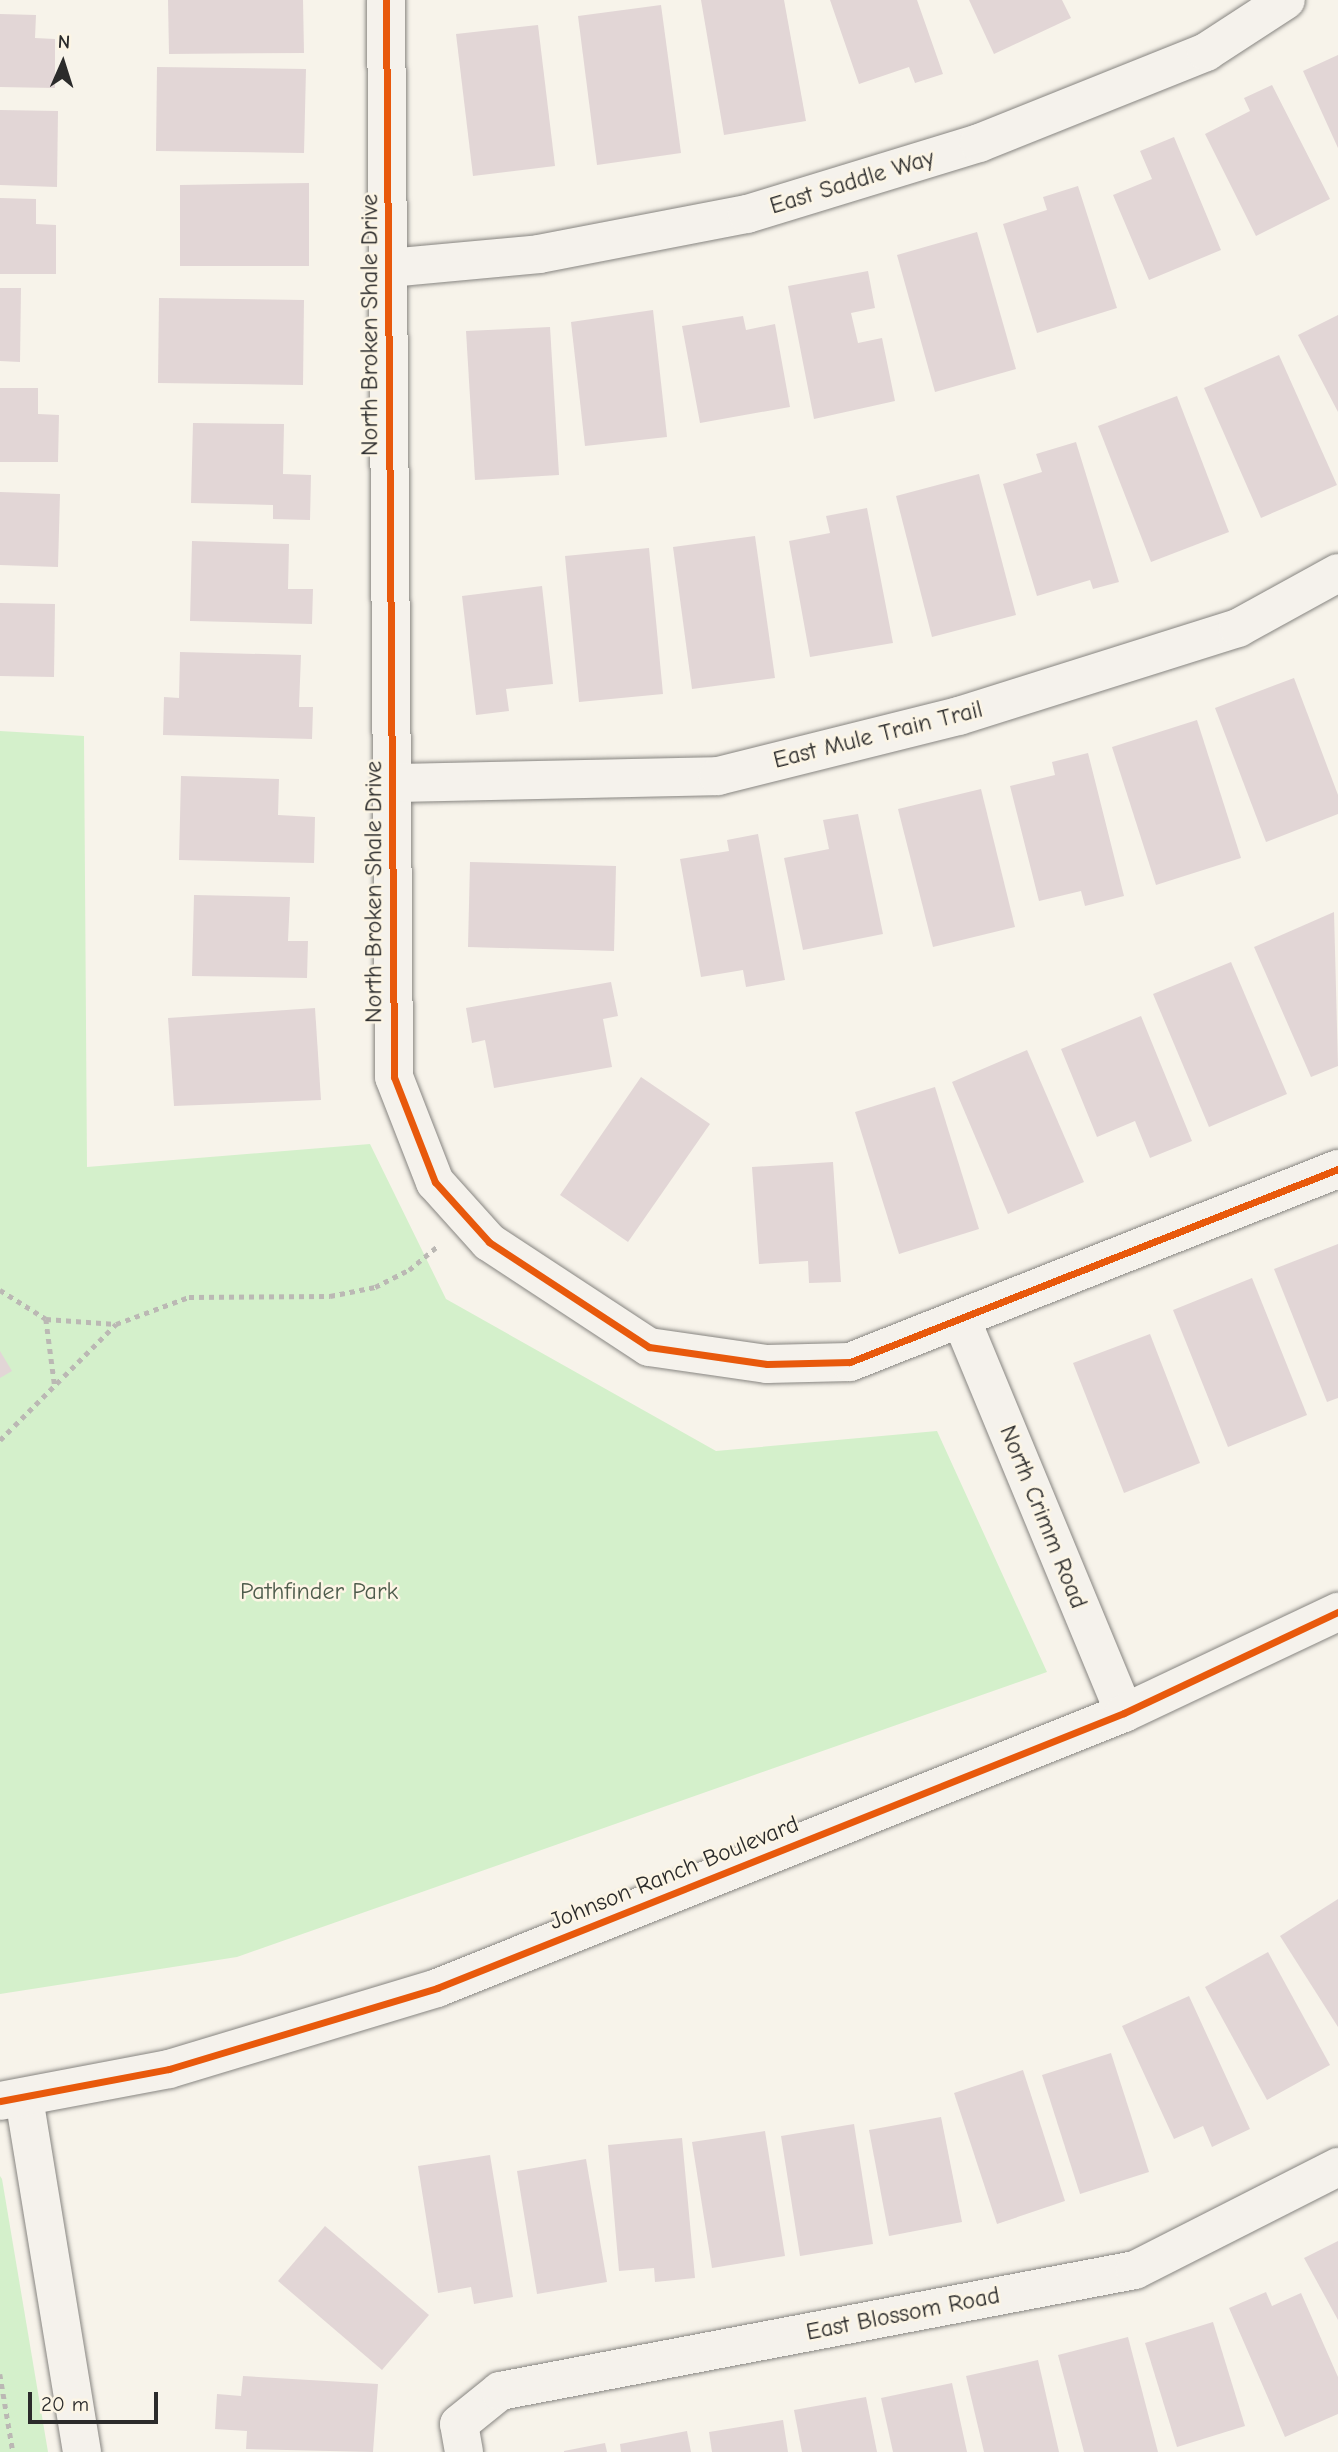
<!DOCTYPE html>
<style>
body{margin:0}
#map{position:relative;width:1338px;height:2452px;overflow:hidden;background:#f7f3ea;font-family:"Comic Neue",sans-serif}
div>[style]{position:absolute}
.green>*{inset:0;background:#d4f0cb}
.building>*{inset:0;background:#e2d6d6}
.path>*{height:4.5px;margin-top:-2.25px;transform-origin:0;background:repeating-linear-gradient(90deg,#bbb8b4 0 5px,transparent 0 10px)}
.roads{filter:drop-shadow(0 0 2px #878581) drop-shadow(0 0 2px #878581)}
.minor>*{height:38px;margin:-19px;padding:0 19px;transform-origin:19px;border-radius:19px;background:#f5f2ec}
.cycleway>*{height:7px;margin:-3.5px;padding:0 3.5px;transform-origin:3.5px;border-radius:3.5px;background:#e8590c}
span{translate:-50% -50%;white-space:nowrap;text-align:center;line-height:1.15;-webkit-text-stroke:5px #fcf5e5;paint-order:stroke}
.street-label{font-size:24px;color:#2b2b2b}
.park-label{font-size:24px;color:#4e5c4c}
.north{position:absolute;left:28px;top:28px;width:70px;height:70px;-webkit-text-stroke:5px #fcf5e5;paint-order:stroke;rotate:3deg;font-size:19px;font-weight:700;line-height:28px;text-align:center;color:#2b2b2b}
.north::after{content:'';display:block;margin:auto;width:24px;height:32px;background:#2b2b2b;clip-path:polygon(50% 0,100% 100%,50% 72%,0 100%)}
.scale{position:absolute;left:28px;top:2392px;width:130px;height:32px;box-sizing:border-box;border:4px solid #2b2b2b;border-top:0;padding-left:9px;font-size:21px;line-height:24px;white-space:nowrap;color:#2b2b2b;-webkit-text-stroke:5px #fcf5e5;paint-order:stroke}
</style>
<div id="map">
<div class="green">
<i style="clip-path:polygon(0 731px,84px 736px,87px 1167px,370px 1144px,446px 1299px,716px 1451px,937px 1431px,1047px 1672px,237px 1957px,0 1994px)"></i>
<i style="clip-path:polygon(0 2176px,2px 2179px,48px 2452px,0 2452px)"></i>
</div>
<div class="building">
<i style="clip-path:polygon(168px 0,303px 0,304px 53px,169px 54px)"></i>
<i style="clip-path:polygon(701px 0,784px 0,806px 121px,724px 135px)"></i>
<i style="clip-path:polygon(830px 0,917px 0,943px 74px,915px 83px,909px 67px,859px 84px)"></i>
<i style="clip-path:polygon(969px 0,1062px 0,1071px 18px,994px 54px)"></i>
<i style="clip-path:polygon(661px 5px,681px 153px,597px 165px,578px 16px)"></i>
<i style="clip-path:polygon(0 14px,36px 15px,35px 38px,55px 39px,55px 88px,0 87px)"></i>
<i style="clip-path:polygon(538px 25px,555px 166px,473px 176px,456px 34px)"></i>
<i style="clip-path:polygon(1338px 55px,1338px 148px,1303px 71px)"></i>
<i style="clip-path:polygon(157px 67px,306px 69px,304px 153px,156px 151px)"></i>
<i style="clip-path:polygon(1272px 85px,1330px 199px,1256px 236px,1205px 134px,1250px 111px,1244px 98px)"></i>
<i style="clip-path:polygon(0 110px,58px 111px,57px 187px,0 185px)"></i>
<i style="clip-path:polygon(1174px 137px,1221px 250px,1149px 280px,1113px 195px,1152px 179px,1140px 151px)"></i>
<i style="clip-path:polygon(309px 183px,309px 266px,180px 266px,180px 185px)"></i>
<i style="clip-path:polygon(1078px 186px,1117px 308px,1037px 333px,1003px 224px,1047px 210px,1043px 197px)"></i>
<i style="clip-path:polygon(0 198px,36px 199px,36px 224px,56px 225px,56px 274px,0 274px)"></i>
<i style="clip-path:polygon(977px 232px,1016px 369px,935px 392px,897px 255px)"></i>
<i style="clip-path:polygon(868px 271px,875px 308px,851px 313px,858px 343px,882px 338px,895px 401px,814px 419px,788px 286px)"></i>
<i style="clip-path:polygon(0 288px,21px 288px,20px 362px,0 361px)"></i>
<i style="clip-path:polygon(159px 298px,304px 300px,303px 385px,158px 383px)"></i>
<i style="clip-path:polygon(653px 310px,667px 437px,585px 446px,571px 322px)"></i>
<i style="clip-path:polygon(1338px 315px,1338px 412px,1298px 335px)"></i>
<i style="clip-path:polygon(743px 316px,746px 330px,775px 324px,790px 407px,700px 423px,682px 326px)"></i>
<i style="clip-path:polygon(550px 327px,559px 475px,475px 480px,466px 331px)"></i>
<i style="clip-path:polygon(1279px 355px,1337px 485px,1261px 518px,1204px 388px)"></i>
<i style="clip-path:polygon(0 388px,38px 388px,38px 414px,59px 415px,58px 462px,0 462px)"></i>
<i style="clip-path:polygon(1177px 396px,1229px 532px,1151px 562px,1098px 426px)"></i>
<i style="clip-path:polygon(193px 423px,284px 424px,283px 474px,311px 475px,310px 520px,273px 519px,273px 505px,191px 503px)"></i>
<i style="clip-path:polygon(1076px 442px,1119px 582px,1093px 589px,1090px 580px,1037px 596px,1003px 484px,1042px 472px,1036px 454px)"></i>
<i style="clip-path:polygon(979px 474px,1016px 615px,932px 637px,896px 496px)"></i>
<i style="clip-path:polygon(0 492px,60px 494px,58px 567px,0 565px)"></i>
<i style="clip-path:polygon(867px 508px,893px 643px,810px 657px,789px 541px,830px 533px,826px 516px)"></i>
<i style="clip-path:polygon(755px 536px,775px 678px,692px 689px,673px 547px)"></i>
<i style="clip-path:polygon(192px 541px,289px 544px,288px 589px,313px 589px,312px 624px,190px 621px)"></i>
<i style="clip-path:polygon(649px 548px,663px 694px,579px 702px,565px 556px)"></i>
<i style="clip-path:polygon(542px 586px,553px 684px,506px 689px,509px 711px,476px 715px,462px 596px)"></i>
<i style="clip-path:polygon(0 603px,55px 604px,54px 677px,0 676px)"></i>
<i style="clip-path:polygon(180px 652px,301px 655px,299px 707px,313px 707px,312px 739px,163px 735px,164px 697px,179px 698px)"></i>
<i style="clip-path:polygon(1294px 678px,1338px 795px,1338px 814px,1266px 842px,1215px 708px)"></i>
<i style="clip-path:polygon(1197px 720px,1241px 858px,1156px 885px,1112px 747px)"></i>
<i style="clip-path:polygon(1088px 753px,1124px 896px,1085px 906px,1081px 891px,1039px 901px,1010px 786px,1055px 775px,1052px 762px)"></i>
<i style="clip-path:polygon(181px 776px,279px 779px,278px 815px,315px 817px,314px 863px,179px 860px)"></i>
<i style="clip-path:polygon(981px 789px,1015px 927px,933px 947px,898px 809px)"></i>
<i style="clip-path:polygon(858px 814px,883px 934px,803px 950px,784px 858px,829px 849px,823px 820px)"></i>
<i style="clip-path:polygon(758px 834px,785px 980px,746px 987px,743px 970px,701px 977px,680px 859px,729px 851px,727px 840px)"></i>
<i style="clip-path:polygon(470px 862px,616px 866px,614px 951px,468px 947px)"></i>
<i style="clip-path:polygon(194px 895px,290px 897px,288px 941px,308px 941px,307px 978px,192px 976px)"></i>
<i style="clip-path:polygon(1334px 912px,1338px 1066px,1311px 1077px,1254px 947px)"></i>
<i style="clip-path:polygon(1231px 962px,1287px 1094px,1209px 1127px,1153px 994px)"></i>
<i style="clip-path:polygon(611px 982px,618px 1016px,603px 1019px,612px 1067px,494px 1088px,485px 1040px,472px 1043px,466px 1008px)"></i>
<i style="clip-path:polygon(315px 1008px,321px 1100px,174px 1106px,168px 1018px)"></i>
<i style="clip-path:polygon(1141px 1016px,1192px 1141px,1150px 1158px,1135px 1121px,1097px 1137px,1061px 1049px)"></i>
<i style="clip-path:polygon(1027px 1050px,1084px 1182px,1008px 1214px,952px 1082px)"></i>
<i style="clip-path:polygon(641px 1077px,710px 1124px,628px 1242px,560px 1195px)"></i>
<i style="clip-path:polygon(935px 1087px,979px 1229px,899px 1254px,855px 1112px)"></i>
<i style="clip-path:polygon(833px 1162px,841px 1282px,809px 1283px,808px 1261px,759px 1264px,752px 1167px)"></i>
<i style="clip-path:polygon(1338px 1244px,1338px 1398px,1327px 1402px,1274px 1269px)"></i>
<i style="clip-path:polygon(1252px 1278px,1307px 1415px,1228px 1447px,1173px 1310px)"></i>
<i style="clip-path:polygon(1150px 1334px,1200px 1463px,1124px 1493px,1073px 1363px)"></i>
<i style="clip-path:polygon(0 1351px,12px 1371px,0 1378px)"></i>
<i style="clip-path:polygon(1338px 1899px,1338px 2027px,1280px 1936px)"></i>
<i style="clip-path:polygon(1268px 1952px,1330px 2065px,1267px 2100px,1205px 1987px)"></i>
<i style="clip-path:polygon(1189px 1996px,1250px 2129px,1212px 2147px,1203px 2126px,1174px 2139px,1122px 2026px)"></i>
<i style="clip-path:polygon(1111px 2053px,1149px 2172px,1080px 2194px,1042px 2075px)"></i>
<i style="clip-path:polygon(1023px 2070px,1065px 2201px,997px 2224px,954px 2093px)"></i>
<i style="clip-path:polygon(941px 2117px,962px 2222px,889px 2236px,869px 2130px)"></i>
<i style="clip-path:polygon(854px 2124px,873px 2244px,800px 2256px,781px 2136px)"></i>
<i style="clip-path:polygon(765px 2131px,785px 2256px,712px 2268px,692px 2142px)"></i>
<i style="clip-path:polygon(682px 2138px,695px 2278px,655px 2282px,654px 2268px,619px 2271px,608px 2145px)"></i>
<i style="clip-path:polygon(490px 2155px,513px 2297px,474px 2304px,471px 2287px,438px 2293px,418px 2166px)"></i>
<i style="clip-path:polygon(586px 2159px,607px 2282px,537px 2294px,517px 2171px)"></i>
<i style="clip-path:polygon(325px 2226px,429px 2315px,382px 2370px,278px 2281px)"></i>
<i style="clip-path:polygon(1338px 2241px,1338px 2320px,1304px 2258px)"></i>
<i style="clip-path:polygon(1266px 2292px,1272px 2306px,1301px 2293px,1338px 2377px,1338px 2414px,1285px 2437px,1229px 2308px)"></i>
<i style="clip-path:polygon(1213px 2322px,1245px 2426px,1177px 2447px,1145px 2343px)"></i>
<i style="clip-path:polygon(1128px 2337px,1158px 2452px,1084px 2452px,1058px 2355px)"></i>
<i style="clip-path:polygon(1038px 2360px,1059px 2452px,984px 2452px,966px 2376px)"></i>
<i style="clip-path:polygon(243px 2376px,378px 2384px,373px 2452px,246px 2449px,247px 2431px,215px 2429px,217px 2394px,241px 2396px)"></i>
<i style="clip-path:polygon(952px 2383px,967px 2452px,893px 2452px,881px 2398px)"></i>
<i style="clip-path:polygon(866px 2397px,877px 2452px,802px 2452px,794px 2410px)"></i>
<i style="clip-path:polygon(783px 2420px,788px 2452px,712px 2452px,709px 2432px)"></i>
<i style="clip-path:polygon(687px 2431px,691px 2452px,621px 2452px,620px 2444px)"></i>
<i style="clip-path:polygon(605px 2443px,607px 2452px,564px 2452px,564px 2451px)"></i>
</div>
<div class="path">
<i style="left:0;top:1290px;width:54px;rotate:32.2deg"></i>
<i style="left:46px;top:1319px;width:70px;rotate:4.1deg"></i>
<i style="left:46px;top:1319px;width:69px;rotate:82.5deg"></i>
<i style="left:0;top:1440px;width:164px;rotate:-45deg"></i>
<i style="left:116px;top:1324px;width:78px;rotate:-20.3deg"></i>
<i style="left:189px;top:1297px;width:141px;rotate:-0.4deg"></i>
<i style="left:330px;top:1296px;width:46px;rotate:-11.3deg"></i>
<i style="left:375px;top:1287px;width:38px;rotate:-27deg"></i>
<i style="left:409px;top:1270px;width:39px;rotate:-40deg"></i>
<i style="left:0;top:2374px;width:79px;rotate:80.5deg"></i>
</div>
<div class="roads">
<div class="minor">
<i style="left:386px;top:0;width:1077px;rotate:89.57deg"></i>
<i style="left:394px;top:1077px;width:113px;rotate:68.7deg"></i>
<i style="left:435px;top:1182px;width:81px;rotate:48deg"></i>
<i style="left:489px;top:1242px;width:191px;rotate:33.3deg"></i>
<i style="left:649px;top:1347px;width:119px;rotate:8.2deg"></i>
<i style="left:767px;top:1364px;width:83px;rotate:-1.4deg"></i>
<i style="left:850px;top:1362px;width:525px;rotate:-21.58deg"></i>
<i style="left:389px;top:268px;width:151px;rotate:-5.3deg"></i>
<i style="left:539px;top:254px;width:212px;rotate:-10.9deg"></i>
<i style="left:747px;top:214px;width:243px;rotate:-17deg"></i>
<i style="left:979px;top:143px;width:245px;rotate:-21.8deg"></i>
<i style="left:1206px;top:52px;width:95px;rotate:-33deg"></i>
<i style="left:393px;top:783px;width:325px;rotate:-1.2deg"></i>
<i style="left:718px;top:776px;width:248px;rotate:-14deg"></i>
<i style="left:959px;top:716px;width:293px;rotate:-17.5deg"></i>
<i style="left:1238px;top:628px;width:114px;rotate:-28.8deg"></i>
<i style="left:962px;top:1321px;width:424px;rotate:67.5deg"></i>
<i style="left:24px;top:2098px;width:359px;rotate:80.7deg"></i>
<i style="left:0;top:2101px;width:172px;rotate:-10.7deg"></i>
<i style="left:169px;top:2069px;width:280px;rotate:-16.8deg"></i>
<i style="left:437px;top:1988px;width:740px;rotate:-21.82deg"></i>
<i style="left:1124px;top:1713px;width:237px;rotate:-25.3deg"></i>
<i style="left:464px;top:2452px;width:28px;rotate:-100deg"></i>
<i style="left:459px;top:2424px;width:53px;rotate:-38.8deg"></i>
<i style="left:500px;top:2391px;width:646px;rotate:-10.79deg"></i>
<i style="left:1135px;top:2270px;width:228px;rotate:-26.9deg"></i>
</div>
</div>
<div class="cycleway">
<i style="left:386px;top:0;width:1077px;rotate:89.57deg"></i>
<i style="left:394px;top:1077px;width:113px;rotate:68.7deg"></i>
<i style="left:435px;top:1182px;width:81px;rotate:48deg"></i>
<i style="left:489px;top:1242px;width:191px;rotate:33.3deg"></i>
<i style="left:649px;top:1347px;width:119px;rotate:8.2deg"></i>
<i style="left:767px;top:1364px;width:83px;rotate:-1.4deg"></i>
<i style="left:850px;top:1362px;width:525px;rotate:-21.58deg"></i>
<i style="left:0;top:2101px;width:172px;rotate:-10.7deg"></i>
<i style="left:169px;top:2069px;width:280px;rotate:-16.8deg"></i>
<i style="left:437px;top:1988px;width:740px;rotate:-21.82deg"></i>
<i style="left:1124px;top:1713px;width:237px;rotate:-25.3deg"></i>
</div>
<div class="street-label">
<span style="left:852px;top:182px;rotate:-17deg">East Saddle Way</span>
<span style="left:370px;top:325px;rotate:-90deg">North Broken Shale Drive</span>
<span style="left:878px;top:735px;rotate:-14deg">East Mule Train Trail</span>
<span style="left:374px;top:892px;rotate:-90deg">North Broken Shale Drive</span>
<span style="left:1043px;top:1517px;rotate:68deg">North Crimm Road</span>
<span style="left:674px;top:1873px;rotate:-22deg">Johnson Ranch Boulevard</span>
<span style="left:903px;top:2314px;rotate:-11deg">East Blossom Road</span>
</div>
<div class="park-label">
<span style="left:319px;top:1592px">Pathfinder Park</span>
</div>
<div class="north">N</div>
<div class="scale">20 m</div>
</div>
